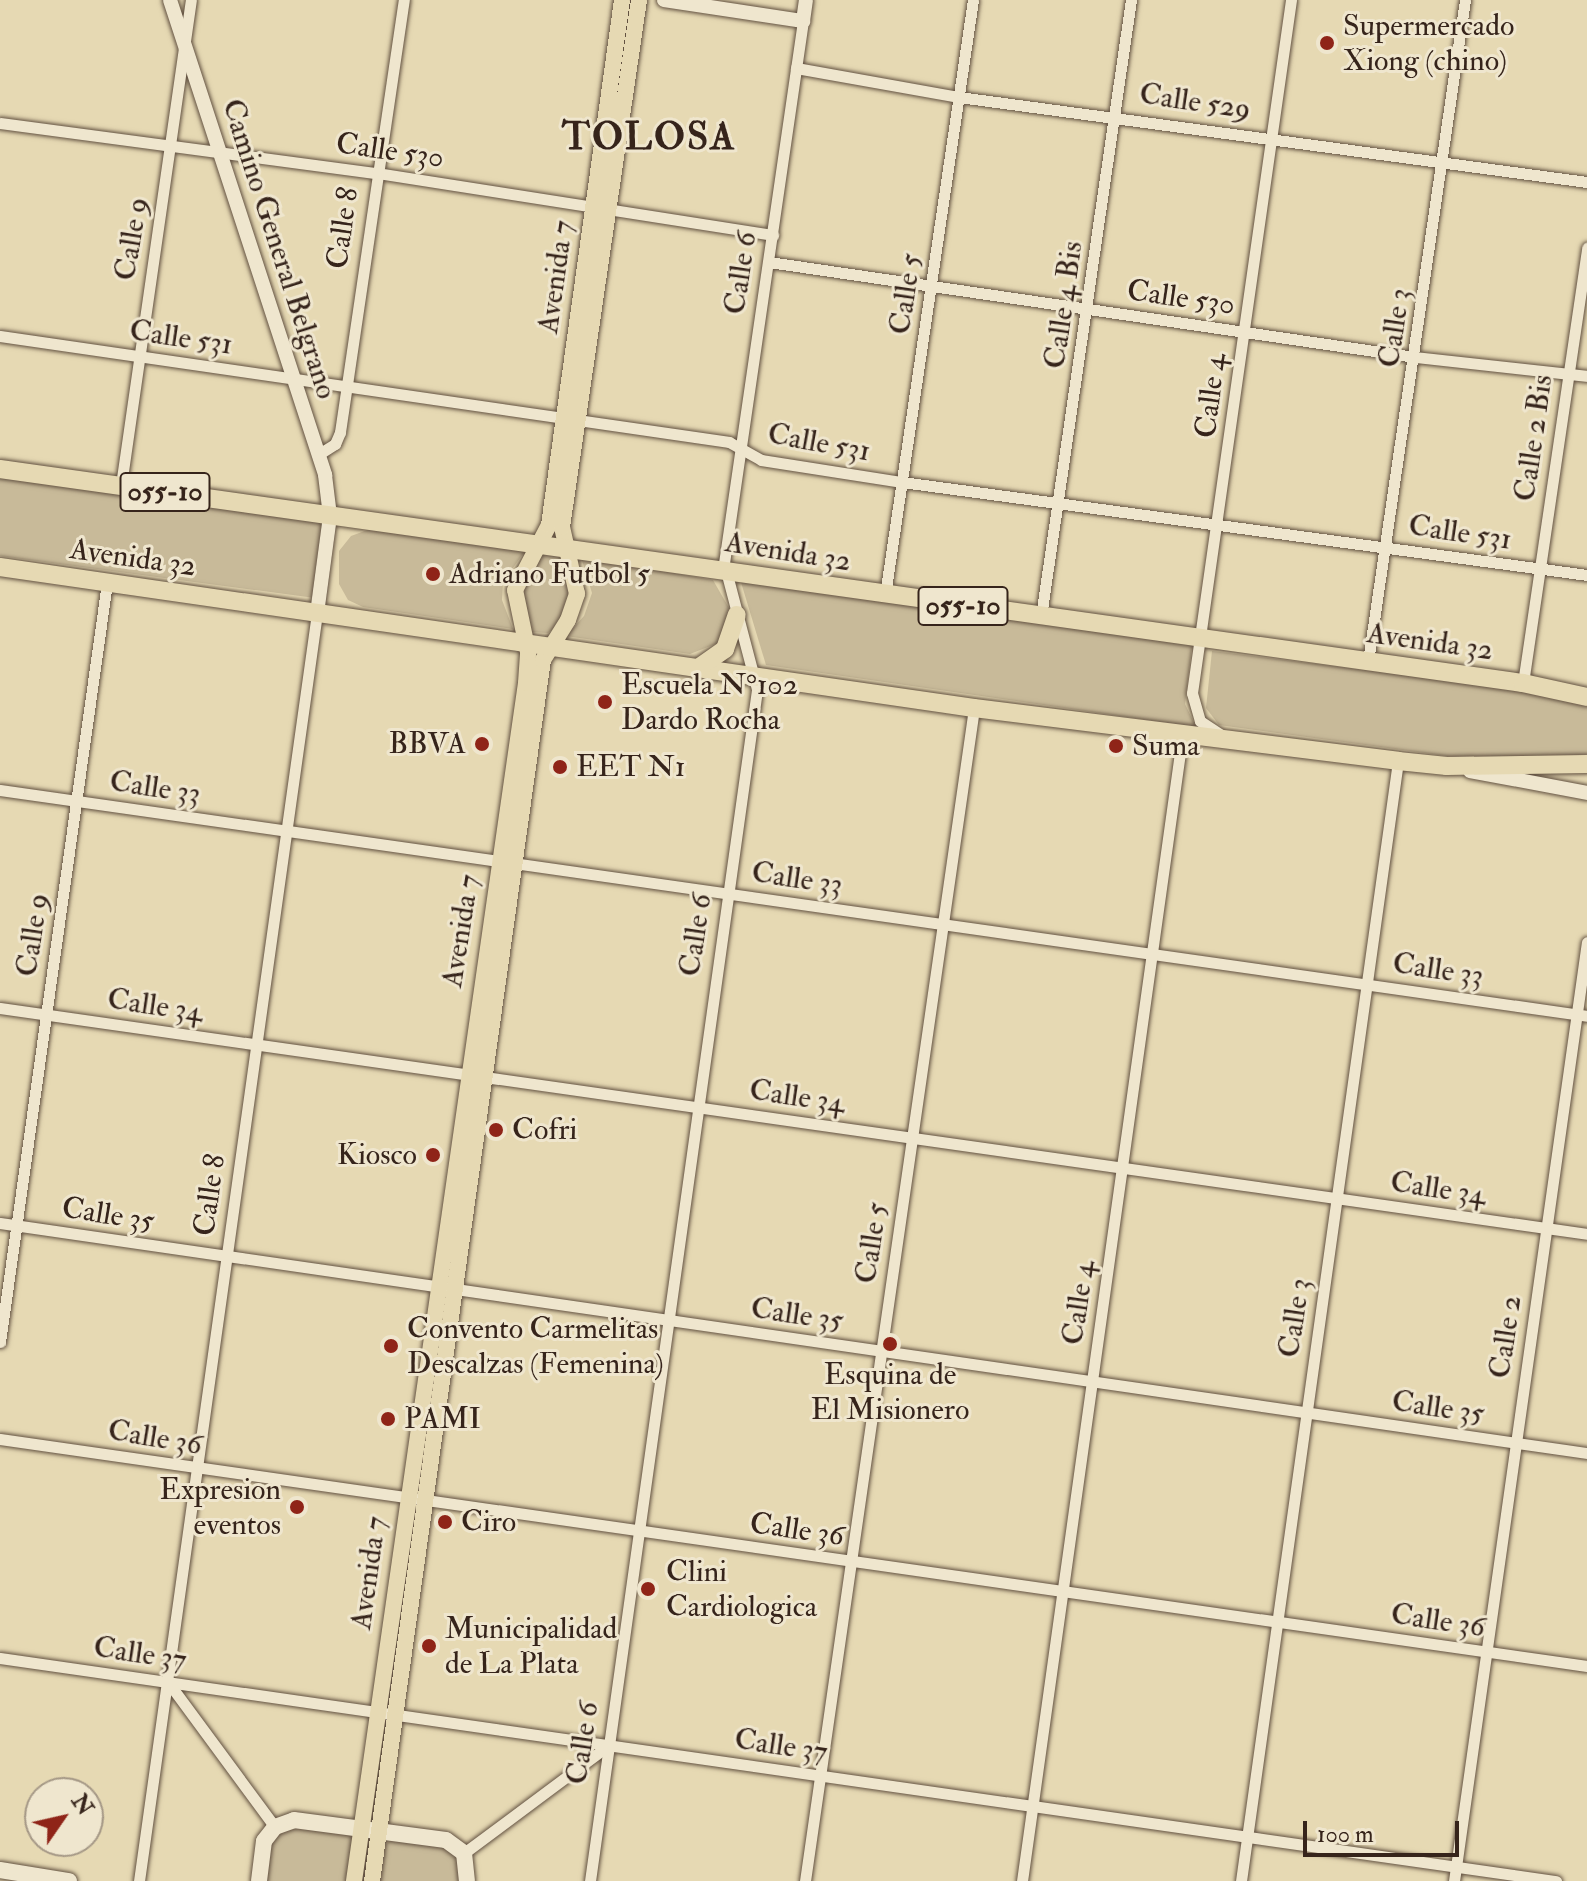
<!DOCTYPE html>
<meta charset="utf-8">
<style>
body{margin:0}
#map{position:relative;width:1587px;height:1881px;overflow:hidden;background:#e6d9b3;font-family:"IM FELL Double Pica",serif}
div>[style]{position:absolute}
.green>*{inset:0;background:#c8ba99}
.roads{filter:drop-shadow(0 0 2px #625141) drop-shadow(0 0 2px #625141)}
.minor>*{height:11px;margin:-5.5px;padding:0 5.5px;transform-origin:5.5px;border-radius:5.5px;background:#efe6ce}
.tertiary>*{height:14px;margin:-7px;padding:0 7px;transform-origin:7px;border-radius:7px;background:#efe6ce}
.secondary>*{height:16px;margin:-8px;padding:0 8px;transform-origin:8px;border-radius:8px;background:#efe6ce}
.primary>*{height:16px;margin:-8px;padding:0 8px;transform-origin:8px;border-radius:8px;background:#e6d9b3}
.trunk>*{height:18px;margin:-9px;padding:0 9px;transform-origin:9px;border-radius:9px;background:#e6d9b3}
.dots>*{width:22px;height:22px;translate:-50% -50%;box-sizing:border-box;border:4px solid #efe6ce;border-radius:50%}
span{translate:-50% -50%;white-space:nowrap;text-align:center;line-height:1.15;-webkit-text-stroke:6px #efe6ce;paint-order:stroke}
.shield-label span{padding:2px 6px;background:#efe6ce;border:2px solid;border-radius:6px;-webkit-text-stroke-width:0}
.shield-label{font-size:28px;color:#36241b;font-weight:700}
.poi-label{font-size:30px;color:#36241b}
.left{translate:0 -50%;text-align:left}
.right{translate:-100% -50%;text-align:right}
.street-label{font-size:30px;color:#36241b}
.district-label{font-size:38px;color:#36241b;font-weight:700;letter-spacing:2px}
.north{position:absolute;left:24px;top:1777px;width:80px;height:80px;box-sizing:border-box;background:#efe6ce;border:2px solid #a59886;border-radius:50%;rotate:56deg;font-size:22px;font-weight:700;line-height:32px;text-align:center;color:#36241b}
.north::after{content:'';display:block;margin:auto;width:28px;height:36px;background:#8f2418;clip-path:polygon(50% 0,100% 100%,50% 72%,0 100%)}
.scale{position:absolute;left:1303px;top:1821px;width:156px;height:36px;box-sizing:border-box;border:4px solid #36241b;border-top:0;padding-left:10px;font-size:24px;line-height:28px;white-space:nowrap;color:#36241b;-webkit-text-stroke:6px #efe6ce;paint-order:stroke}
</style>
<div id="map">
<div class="green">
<i style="clip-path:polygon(0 475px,323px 520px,315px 598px,0 556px)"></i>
<i style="clip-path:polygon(373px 528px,527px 548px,503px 582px,502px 600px,513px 629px,363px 607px,348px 600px,339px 584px,339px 551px,351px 536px)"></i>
<i style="clip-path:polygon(543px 555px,560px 556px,570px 594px,561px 623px,548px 633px,531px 632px,520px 617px,525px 569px)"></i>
<i style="clip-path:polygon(581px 557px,713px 580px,729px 608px,725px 632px,718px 643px,690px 654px,566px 636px,584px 616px,592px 593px)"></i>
<i style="clip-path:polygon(740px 579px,1192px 645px,1185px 704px,1196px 727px,766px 665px)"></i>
<i style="clip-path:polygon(1212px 651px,1550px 693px,1587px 704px,1587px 754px,1506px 764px,1219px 725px,1206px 708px)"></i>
<i style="clip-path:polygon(296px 1822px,346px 1830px,354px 1842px,349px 1881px,265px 1881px,270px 1843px,279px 1830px)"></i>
<i style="clip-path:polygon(395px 1837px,449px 1844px,459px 1855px,464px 1881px,379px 1881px,384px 1846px)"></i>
</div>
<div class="roads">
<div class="minor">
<i style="left:796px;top:68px;width:166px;rotate:10.1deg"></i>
<i style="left:959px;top:97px;width:634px;rotate:7.71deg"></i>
<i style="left:0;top:123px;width:380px;rotate:7.6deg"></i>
<i style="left:377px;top:173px;width:401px;rotate:8.9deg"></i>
<i style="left:769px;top:262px;width:653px;rotate:8.37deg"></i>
<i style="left:1415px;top:357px;width:173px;rotate:6.3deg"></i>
<i style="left:0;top:336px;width:737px;rotate:8.27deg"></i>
<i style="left:729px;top:442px;width:37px;rotate:29deg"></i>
<i style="left:761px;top:460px;width:143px;rotate:8.9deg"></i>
<i style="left:902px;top:482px;width:691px;rotate:7.73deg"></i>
<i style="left:319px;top:454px;width:19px;rotate:-32deg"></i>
<i style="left:335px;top:444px;width:13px;rotate:-67deg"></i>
<i style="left:340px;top:432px;width:437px;rotate:-81.6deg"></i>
<i style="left:121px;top:485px;width:490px;rotate:-81.8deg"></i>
<i style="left:885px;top:595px;width:601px;rotate:-81.59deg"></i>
<i style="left:1041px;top:616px;width:623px;rotate:-81.69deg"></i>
<i style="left:1368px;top:661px;width:668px;rotate:-81.65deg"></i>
<i style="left:1523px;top:683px;width:440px;rotate:-81.6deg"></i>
<i style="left:1220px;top:734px;width:24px;rotate:-147deg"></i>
<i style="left:1200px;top:721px;width:29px;rotate:-106deg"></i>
<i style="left:1192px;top:693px;width:700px;rotate:-81.87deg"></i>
<i style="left:0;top:790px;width:1603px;rotate:8.1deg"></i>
<i style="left:0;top:1008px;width:1603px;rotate:8.1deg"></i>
<i style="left:0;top:1223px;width:1604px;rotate:8.25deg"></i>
<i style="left:0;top:1342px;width:767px;rotate:-81.98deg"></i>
<i style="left:0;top:1439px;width:1603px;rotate:8.14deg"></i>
<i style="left:0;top:1658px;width:1572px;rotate:8.16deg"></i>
<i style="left:168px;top:1682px;width:180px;rotate:53.6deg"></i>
<i style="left:464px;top:1853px;width:181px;rotate:-36.7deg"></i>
<i style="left:139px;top:1881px;width:1280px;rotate:-82.01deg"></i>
<i style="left:590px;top:1881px;width:1204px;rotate:-82.02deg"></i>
<i style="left:757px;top:689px;width:130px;rotate:-104.7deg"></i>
<i style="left:724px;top:563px;width:548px;rotate:-81.71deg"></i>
<i style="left:805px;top:1881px;width:1185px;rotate:-81.8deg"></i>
<i style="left:1022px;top:1881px;width:1161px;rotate:-82.03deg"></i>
<i style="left:1241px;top:1881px;width:1131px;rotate:-82.02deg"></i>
<i style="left:1454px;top:1881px;width:948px;rotate:-81.94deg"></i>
</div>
<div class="tertiary">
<i style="left:170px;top:0;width:500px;rotate:71.9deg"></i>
<i style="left:325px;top:475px;width:41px;rotate:83deg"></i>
<i style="left:330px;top:516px;width:98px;rotate:97.6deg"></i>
<i style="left:664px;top:0;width:141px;rotate:8.6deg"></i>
<i style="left:803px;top:21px;width:21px;rotate:-82deg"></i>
<i style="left:1470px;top:771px;width:119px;rotate:10.6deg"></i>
</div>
<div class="secondary">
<i style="left:0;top:1870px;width:70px;rotate:9.1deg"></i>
<i style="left:259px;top:1881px;width:40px;rotate:-82.9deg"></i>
<i style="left:264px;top:1841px;width:18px;rotate:-52deg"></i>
<i style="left:275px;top:1827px;width:20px;rotate:-20deg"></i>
<i style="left:294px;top:1820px;width:153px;rotate:7.5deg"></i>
<i style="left:446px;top:1840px;width:22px;rotate:36deg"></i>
<i style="left:464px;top:1853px;width:28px;rotate:84deg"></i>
</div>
<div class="primary">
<i style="left:354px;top:1881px;width:1210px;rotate:-81.83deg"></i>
<i style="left:526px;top:683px;width:31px;rotate:-86deg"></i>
<i style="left:528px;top:652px;width:63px;rotate:-101.8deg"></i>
<i style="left:515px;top:590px;width:73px;rotate:-62.4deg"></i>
<i style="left:549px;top:525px;width:530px;rotate:-82.08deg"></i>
<i style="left:372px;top:1881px;width:1233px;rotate:-82.03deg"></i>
<i style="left:543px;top:660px;width:47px;rotate:-58deg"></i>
<i style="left:568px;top:620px;width:28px;rotate:-71deg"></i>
<i style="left:577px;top:594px;width:69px;rotate:-102.6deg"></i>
<i style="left:562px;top:527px;width:533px;rotate:-81.69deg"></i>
</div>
<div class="trunk">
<i style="left:0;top:469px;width:1538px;rotate:8deg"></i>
<i style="left:1523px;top:683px;width:66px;rotate:12.3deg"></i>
<i style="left:0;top:567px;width:984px;rotate:8.24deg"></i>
<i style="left:974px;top:708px;width:427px;rotate:7.1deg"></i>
<i style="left:1398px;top:761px;width:49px;rotate:5.8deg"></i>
<i style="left:1447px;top:766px;width:140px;rotate:-0.8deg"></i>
<i style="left:698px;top:668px;width:33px;rotate:-35deg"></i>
<i style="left:725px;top:649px;width:36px;rotate:-71deg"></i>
</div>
</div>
<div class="dots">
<i style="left:1327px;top:43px;background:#8f2418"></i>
<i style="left:433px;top:574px;background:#8f2418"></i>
<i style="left:605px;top:702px;background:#8f2418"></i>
<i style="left:482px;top:744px;background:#8f2418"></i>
<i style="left:1116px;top:746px;background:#8f2418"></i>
<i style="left:560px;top:767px;background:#8f2418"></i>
<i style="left:496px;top:1130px;background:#8f2418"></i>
<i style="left:433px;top:1155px;background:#8f2418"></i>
<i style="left:890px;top:1344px;background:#8f2418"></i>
<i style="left:391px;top:1346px;background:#8f2418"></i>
<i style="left:388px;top:1419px;background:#8f2418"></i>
<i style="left:297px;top:1507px;background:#8f2418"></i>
<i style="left:445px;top:1522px;background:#8f2418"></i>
<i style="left:648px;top:1589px;background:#8f2418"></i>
<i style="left:429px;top:1646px;background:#8f2418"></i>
</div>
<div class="shield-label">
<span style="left:165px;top:492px">055-10</span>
<span style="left:963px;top:606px">055-10</span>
</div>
<div class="poi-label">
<span class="left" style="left:1343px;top:43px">Supermercado<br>Xiong (chino)</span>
<span class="left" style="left:449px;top:574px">Adriano Futbol 5</span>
<span class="left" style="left:621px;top:702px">Escuela N°102<br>Dardo Rocha</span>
<span class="right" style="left:466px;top:744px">BBVA</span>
<span class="left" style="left:1132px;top:746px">Suma</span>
<span class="left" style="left:576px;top:767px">EET N1</span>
<span class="left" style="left:512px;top:1130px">Cofri</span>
<span class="right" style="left:417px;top:1155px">Kiosco</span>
<span class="left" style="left:407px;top:1346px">Convento Carmelitas<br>Descalzas (Femenina)</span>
<span style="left:890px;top:1392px">Esquina de<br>El Misionero</span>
<span class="left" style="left:404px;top:1419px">PAMI</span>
<span class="right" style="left:281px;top:1507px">Expresion<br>eventos</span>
<span class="left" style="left:461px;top:1522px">Ciro</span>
<span class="left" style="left:666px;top:1589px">Clini<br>Cardiologica</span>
<span class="left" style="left:445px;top:1646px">Municipalidad<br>de La Plata</span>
</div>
<div class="street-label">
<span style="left:1195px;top:102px;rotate:8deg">Calle 529</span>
<span style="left:390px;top:151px;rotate:8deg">Calle 530</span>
<span style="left:343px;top:228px;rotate:-82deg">Calle 8</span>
<span style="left:132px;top:239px;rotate:-81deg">Calle 9</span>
<span style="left:279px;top:249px;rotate:72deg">Camino General Belgrano</span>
<span style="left:741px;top:273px;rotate:-82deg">Calle 6</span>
<span style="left:556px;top:277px;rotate:-82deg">Avenida 7</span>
<span style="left:906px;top:294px;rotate:-82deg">Calle 5</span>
<span style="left:1181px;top:298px;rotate:8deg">Calle 530</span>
<span style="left:1064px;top:305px;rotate:-82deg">Calle 4 Bis</span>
<span style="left:1395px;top:328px;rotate:-82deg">Calle 3</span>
<span style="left:181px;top:338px;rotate:8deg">Calle 531</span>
<span style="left:1211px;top:396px;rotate:-83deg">Calle 4</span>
<span style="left:1534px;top:438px;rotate:-82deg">Calle 2 Bis</span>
<span style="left:819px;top:443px;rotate:10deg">Calle 531</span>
<span style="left:1460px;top:533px;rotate:8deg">Calle 531</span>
<span style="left:788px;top:552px;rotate:9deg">Avenida 32</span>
<span style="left:133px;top:558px;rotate:8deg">Avenida 32</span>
<span style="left:1430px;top:642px;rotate:8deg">Avenida 32</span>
<span style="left:155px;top:788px;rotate:8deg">Calle 33</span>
<span style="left:797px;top:879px;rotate:8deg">Calle 33</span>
<span style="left:461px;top:931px;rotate:-81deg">Avenida 7</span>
<span style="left:33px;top:935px;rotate:-82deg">Calle 9</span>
<span style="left:696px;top:935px;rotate:-82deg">Calle 6</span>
<span style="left:1438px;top:970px;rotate:8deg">Calle 33</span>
<span style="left:155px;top:1006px;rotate:8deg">Calle 34</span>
<span style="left:797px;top:1097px;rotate:8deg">Calle 34</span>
<span style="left:1438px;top:1189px;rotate:8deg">Calle 34</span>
<span style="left:210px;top:1195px;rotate:-82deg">Calle 8</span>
<span style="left:108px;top:1215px;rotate:9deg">Calle 35</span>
<span style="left:872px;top:1243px;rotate:-82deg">Calle 5</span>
<span style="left:1079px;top:1303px;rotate:-82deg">Calle 4</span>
<span style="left:797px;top:1315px;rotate:8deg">Calle 35</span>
<span style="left:1295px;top:1318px;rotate:-82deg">Calle 3</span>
<span style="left:1506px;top:1337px;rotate:-82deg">Calle 2</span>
<span style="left:1438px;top:1408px;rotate:8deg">Calle 35</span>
<span style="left:155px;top:1438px;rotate:9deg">Calle 36</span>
<span style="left:797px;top:1530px;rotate:8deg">Calle 36</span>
<span style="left:369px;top:1573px;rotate:-82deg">Avenida 7</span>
<span style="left:1438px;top:1621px;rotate:8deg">Calle 36</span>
<span style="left:140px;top:1654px;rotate:8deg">Calle 37</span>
<span style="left:583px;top:1743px;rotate:-82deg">Calle 6</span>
<span style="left:781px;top:1746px;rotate:8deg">Calle 37</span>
</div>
<div class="district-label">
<span style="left:649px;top:138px">TOLOSA</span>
</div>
<div class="north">N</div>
<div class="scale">100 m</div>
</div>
